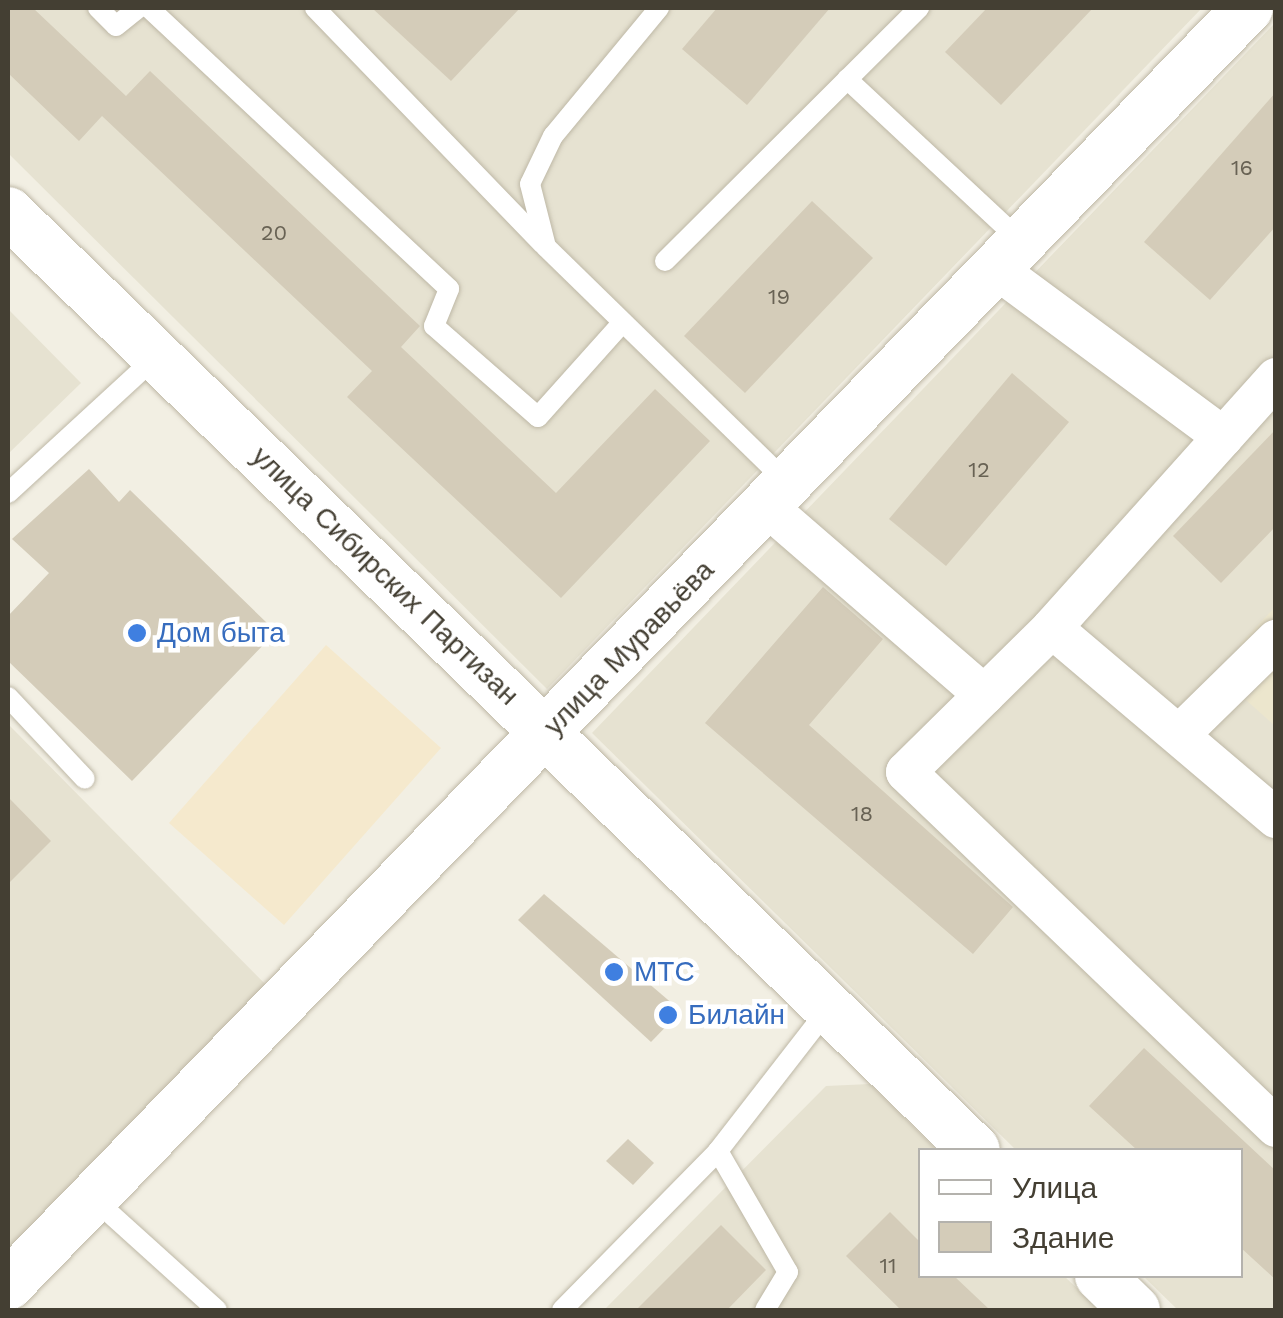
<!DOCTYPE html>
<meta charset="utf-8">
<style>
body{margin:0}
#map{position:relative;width:1283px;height:1318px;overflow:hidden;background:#f2efe3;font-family:"Work Sans",sans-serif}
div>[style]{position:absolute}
.residential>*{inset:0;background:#e6e2d1}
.commercial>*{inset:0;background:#f5e9cd}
.education>*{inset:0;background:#ece6cd}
.building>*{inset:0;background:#d4ccb9}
.roads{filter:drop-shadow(0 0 2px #beb8a6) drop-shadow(0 0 2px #beb8a6)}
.service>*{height:20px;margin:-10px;padding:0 10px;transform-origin:10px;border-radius:10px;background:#fff}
.minor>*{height:40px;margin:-20px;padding:0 20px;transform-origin:20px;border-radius:20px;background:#fff}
.tertiary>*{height:50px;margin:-25px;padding:0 25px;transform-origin:25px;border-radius:25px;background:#fff}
.dots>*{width:28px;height:28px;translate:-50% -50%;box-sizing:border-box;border:5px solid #fff;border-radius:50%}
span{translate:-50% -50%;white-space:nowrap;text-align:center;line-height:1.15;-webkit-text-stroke:9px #fff;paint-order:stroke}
.number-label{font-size:22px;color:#686254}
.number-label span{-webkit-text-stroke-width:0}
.street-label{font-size:28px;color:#443f33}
.shop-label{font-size:28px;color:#366cbe}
.left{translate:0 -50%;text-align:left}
.frame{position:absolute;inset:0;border:10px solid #443f33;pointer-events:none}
.legend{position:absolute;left:918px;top:1148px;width:325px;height:130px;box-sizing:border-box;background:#fff;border:2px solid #b4b2ad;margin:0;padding:12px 18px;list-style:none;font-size:30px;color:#443f33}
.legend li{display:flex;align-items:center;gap:20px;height:50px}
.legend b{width:50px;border:2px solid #b4b2ad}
</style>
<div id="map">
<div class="residential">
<i style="clip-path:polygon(8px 8px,1202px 8px,547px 689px,8px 153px)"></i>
<i style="clip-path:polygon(1275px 23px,1275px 1310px,1178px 1310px,1143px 1276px,1240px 1276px,1240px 1150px,1016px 1150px,592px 733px)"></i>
<i style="clip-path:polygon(8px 309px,81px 383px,8px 454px)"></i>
<i style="clip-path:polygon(8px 724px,269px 988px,8px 1254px)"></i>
<i style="clip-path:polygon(870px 1084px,937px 1150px,921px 1150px,921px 1276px,1064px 1276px,1100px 1310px,604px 1310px,826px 1086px)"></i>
</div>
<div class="commercial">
<i style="clip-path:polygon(326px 645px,441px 748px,284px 925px,169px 823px)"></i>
</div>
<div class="education">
<i style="clip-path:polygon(1275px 607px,1275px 726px,1246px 700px,1270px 674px,1240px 644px)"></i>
</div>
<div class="building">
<i style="clip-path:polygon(8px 8px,33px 8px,126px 96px,150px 71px,420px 326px,401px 347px,556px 493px,655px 389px,710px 441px,561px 598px,347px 397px,372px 371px,102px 116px,79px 141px,8px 73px)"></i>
<i style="clip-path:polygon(372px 8px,520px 8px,451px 81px)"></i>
<i style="clip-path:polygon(717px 8px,830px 8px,747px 105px,682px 49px)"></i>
<i style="clip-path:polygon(987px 8px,1093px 8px,1001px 105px,945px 52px)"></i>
<i style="clip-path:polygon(1276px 92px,1276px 226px,1210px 300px,1144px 242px)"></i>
<i style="clip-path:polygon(812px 201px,873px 258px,745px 393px,684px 336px)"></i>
<i style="clip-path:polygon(1012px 373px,1069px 422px,946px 566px,889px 519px)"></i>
<i style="clip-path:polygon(1276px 429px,1276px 526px,1221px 583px,1173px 536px)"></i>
<i style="clip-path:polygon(89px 469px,119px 502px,130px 490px,267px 623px,271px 637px,132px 781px,8px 661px,8px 616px,49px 573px,12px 539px)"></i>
<i style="clip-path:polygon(823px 587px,883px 639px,809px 725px,1013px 907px,973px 954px,705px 723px)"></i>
<i style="clip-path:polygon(8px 797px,51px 841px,8px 884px)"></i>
<i style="clip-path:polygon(544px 894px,681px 1011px,651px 1042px,518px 920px)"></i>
<i style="clip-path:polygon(1144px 1048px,1276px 1171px,1276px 1280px,1240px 1247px,1240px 1150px,1137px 1150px,1089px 1106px)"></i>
<i style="clip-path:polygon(628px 1139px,654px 1163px,633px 1185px,606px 1161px)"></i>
<i style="clip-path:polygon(890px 1212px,920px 1242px,920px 1276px,954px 1276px,990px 1310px,901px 1310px,846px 1256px)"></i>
<i style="clip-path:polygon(721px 1225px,766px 1270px,727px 1310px,636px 1310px)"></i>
</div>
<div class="roads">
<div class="service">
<i style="left:98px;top:8px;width:25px;rotate:45deg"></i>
<i style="left:116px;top:26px;width:28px;rotate:-39deg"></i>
<i style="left:149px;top:8px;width:411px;rotate:43.1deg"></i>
<i style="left:449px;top:289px;width:40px;rotate:112deg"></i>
<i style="left:434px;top:326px;width:138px;rotate:41.2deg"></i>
<i style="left:538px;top:417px;width:127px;rotate:-48.2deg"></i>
<i style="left:315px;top:8px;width:328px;rotate:46deg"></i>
<i style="left:659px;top:8px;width:166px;rotate:129.6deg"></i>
<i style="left:553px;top:136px;width:53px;rotate:115.6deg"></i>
<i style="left:530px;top:184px;width:65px;rotate:75.7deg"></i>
<i style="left:546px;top:247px;width:337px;rotate:44.3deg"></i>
<i style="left:847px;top:79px;width:238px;rotate:43deg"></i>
<i style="left:665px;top:261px;width:359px;rotate:-44.9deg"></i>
<i style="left:8px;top:493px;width:202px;rotate:-42.6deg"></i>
<i style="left:8px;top:697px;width:112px;rotate:46.8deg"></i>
<i style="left:718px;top:1151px;width:140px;rotate:60deg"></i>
<i style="left:788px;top:1272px;width:44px;rotate:121.2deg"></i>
<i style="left:93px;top:1198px;width:167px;rotate:42.1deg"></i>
<i style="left:562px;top:1310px;width:223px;rotate:-45.5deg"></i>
<i style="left:718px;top:1151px;width:180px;rotate:-52.2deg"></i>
</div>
<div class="minor">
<i style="left:995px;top:268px;width:284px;rotate:36.5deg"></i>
<i style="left:1276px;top:378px;width:336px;rotate:131.9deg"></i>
<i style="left:1052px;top:628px;width:205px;rotate:135.4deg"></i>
<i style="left:906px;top:772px;width:513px;rotate:43.81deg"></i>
<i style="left:765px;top:505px;width:290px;rotate:40.9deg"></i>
<i style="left:1052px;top:628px;width:294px;rotate:40.3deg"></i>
<i style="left:1179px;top:735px;width:136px;rotate:-44.4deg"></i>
</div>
<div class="tertiary">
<i style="left:8px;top:212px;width:1347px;rotate:44.13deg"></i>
<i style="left:1100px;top:1276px;width:49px;rotate:44.2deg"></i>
<i style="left:8px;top:1285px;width:1780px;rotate:-45.84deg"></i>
</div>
</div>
<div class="dots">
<i style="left:137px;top:633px;background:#3f7fe0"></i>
<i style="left:614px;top:972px;background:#3f7fe0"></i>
<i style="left:668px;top:1015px;background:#3f7fe0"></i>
</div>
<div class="number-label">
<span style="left:1242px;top:168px">16</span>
<span style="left:274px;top:233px">20</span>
<span style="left:779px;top:297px">19</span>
<span style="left:979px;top:470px">12</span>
<span style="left:862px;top:814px">18</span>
<span style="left:888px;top:1266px">11</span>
</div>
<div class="street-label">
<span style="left:385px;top:576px;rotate:44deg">улица Сибирских Партизан</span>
<span style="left:629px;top:648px;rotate:-46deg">улица Муравьёва</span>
</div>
<div class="shop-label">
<span class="left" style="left:157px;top:633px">Дом быта</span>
<span class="left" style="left:634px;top:972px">МТС</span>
<span class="left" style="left:688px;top:1015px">Билайн</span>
</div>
<div class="frame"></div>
<ul class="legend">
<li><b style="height:12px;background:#fff"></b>Улица</li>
<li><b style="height:28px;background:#d4ccb9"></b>Здание</li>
</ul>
</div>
